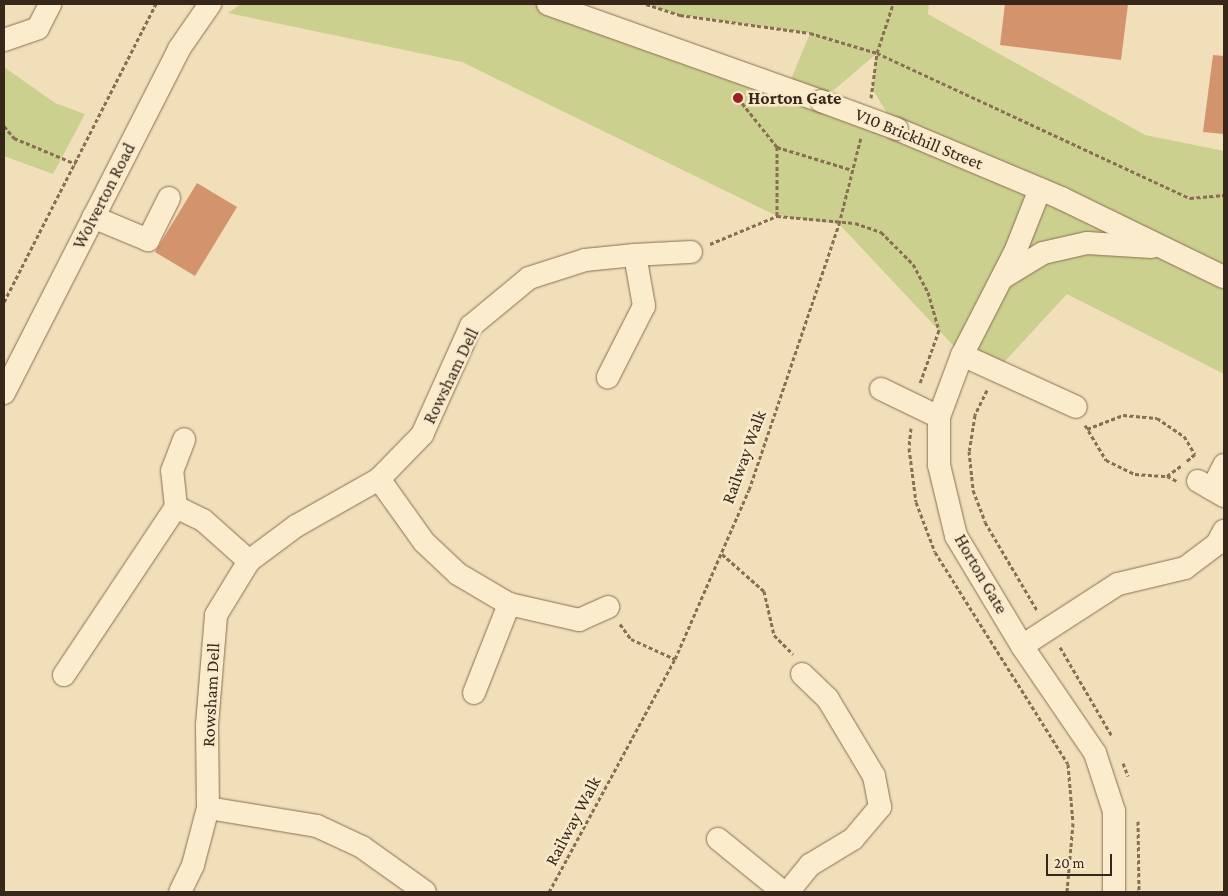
<!DOCTYPE html>
<style>
body{margin:0}
#map{position:relative;width:1228px;height:896px;overflow:hidden;background:#f1dfba;font-family:"Crimson Pro",serif}
div>[style]{position:absolute}
.green>*{inset:0;background:#cbd08e}
.building>*{inset:0;background:#d3936d}
.path>*{height:3px;margin-top:-1.5px;transform-origin:0;background:repeating-linear-gradient(90deg,#8a6e53 0 4px,transparent 0 6.5px)}
.roads{filter:drop-shadow(0 0 1px #8a6e53) drop-shadow(0 0 1px #8a6e53)}
.minor>*{height:22px;margin:-11px;padding:0 11px;transform-origin:11px;border-radius:11px;background:#fcecce}
.bridges{filter:drop-shadow(0 0 1px #8a6e53) drop-shadow(0 0 1px #8a6e53)}
.minor-bridge>*{height:22px;margin:-11px;padding:0 11px;transform-origin:11px;border-radius:11px;background:#fcecce}
.dots>*{width:14px;height:14px;translate:-50% -50%;box-sizing:border-box;border:2px solid #f8e9cb;border-radius:50%}
span{translate:-50% -50%;white-space:nowrap;text-align:center;line-height:1.15;-webkit-text-stroke:5px #f8e9cb;paint-order:stroke}
.poi-label{font-size:18px;color:#37271a;font-weight:700}
.left{translate:0 -50%;text-align:left}
.street-label{font-size:18px;color:#37271a}
.frame{position:absolute;inset:0;border:5px solid #37271a;pointer-events:none}
.scale{position:absolute;left:1046px;top:854px;width:66px;height:22px;box-sizing:border-box;border:2px solid #37271a;border-top:0;padding-left:6px;font-size:15px;line-height:18px;white-space:nowrap;color:#37271a;-webkit-text-stroke:4px #f8e9cb;paint-order:stroke}
</style>
<div id="map">
<div class="green">
<i style="clip-path:polygon(evenodd,241px 4px,548px 4px,787px 89px,810px 33px,680px 15px,646px 4px,929px 4px,928px 14px,1145px 135px,1224px 151px,1224px 374px,1067px 294px,996px 371px,962px 355px,839px 224px,777px 216px,462px 62px,228px 13px,241px 4px,876px 54px,873px 90px,896px 128px,821px 101px,876px 54px)"></i>
<i style="clip-path:polygon(4px 67px,55px 103px,85px 114px,53px 174px,4px 156px)"></i>
</div>
<div class="building">
<i style="clip-path:polygon(1005px 4px,1128px 4px,1121px 60px,1000px 45px)"></i>
<i style="clip-path:polygon(1213px 55px,1224px 56px,1224px 134px,1203px 132px)"></i>
<i style="clip-path:polygon(197px 183px,237px 207px,195px 276px,155px 252px)"></i>
</div>
<div class="path">
<i style="left:646px;top:4px;width:36px;rotate:18deg"></i>
<i style="left:680px;top:15px;width:131px;rotate:7.9deg"></i>
<i style="left:810px;top:33px;width:70px;rotate:16.6deg"></i>
<i style="left:877px;top:53px;width:345px;rotate:24.9deg"></i>
<i style="left:1190px;top:198px;width:34px;rotate:-5deg"></i>
<i style="left:738px;top:98px;width:63px;rotate:51.5deg"></i>
<i style="left:777px;top:147px;width:78px;rotate:17deg"></i>
<i style="left:871px;top:98px;width:45px;rotate:-82.4deg"></i>
<i style="left:877px;top:53px;width:52px;rotate:-71.9deg"></i>
<i style="left:4px;top:126px;width:16px;rotate:50deg"></i>
<i style="left:14px;top:138px;width:67px;rotate:22.8deg"></i>
<i style="left:777px;top:147px;width:69px;rotate:90deg"></i>
<i style="left:710px;top:244px;width:73px;rotate:-22.7deg"></i>
<i style="left:777px;top:216px;width:78px;rotate:5.1deg"></i>
<i style="left:855px;top:223px;width:28px;rotate:19deg"></i>
<i style="left:881px;top:232px;width:45px;rotate:45deg"></i>
<i style="left:913px;top:264px;width:32px;rotate:62deg"></i>
<i style="left:928px;top:292px;width:40px;rotate:74deg"></i>
<i style="left:939px;top:330px;width:56px;rotate:109.7deg"></i>
<i style="left:4px;top:302px;width:335px;rotate:-63deg"></i>
<i style="left:987px;top:390px;width:28px;rotate:116deg"></i>
<i style="left:975px;top:415px;width:36px;rotate:99deg"></i>
<i style="left:969px;top:451px;width:39px;rotate:84deg"></i>
<i style="left:973px;top:490px;width:34px;rotate:69deg"></i>
<i style="left:985px;top:522px;width:104px;rotate:59.5deg"></i>
<i style="left:1085px;top:425px;width:41px;rotate:59deg"></i>
<i style="left:1106px;top:460px;width:32px;rotate:26deg"></i>
<i style="left:1135px;top:474px;width:32px;rotate:4deg"></i>
<i style="left:1167px;top:476px;width:11px;rotate:27deg"></i>
<i style="left:911px;top:428px;width:20px;rotate:96deg"></i>
<i style="left:909px;top:448px;width:54px;rotate:82.6deg"></i>
<i style="left:916px;top:502px;width:53px;rotate:69.2deg"></i>
<i style="left:935px;top:552px;width:250px;rotate:57.9deg"></i>
<i style="left:1068px;top:764px;width:59px;rotate:85.2deg"></i>
<i style="left:1073px;top:823px;width:69px;rotate:95deg"></i>
<i style="left:1087px;top:429px;width:39px;rotate:-21deg"></i>
<i style="left:1123px;top:415px;width:34px;rotate:5deg"></i>
<i style="left:1157px;top:418px;width:32px;rotate:34deg"></i>
<i style="left:1184px;top:436px;width:21px;rotate:59deg"></i>
<i style="left:1195px;top:454px;width:11px;rotate:139deg"></i>
<i style="left:1167px;top:476px;width:19px;rotate:-36deg"></i>
<i style="left:722px;top:554px;width:56px;rotate:41.4deg"></i>
<i style="left:764px;top:591px;width:45px;rotate:77.2deg"></i>
<i style="left:774px;top:635px;width:27px;rotate:45deg"></i>
<i style="left:620px;top:624px;width:19px;rotate:54deg"></i>
<i style="left:631px;top:639px;width:48px;rotate:24.4deg"></i>
<i style="left:1060px;top:647px;width:103px;rotate:59.7deg"></i>
<i style="left:1123px;top:763px;width:14px;rotate:69deg"></i>
<i style="left:1138px;top:821px;width:71px;rotate:89.2deg"></i>
<i style="left:549px;top:892px;width:265px;rotate:-61.6deg"></i>
<i style="left:675px;top:659px;width:184px;rotate:-66.4deg"></i>
<i style="left:749px;top:490px;width:281px;rotate:-71.3deg"></i>
<i style="left:839px;top:224px;width:90px;rotate:-75.8deg"></i>
</div>
<div class="roads">
<div class="minor">
<i style="left:548px;top:4px;width:290px;rotate:19.6deg"></i>
<i style="left:4px;top:40px;width:36px;rotate:-19deg"></i>
<i style="left:38px;top:28px;width:27px;rotate:-63deg"></i>
<i style="left:897px;top:129px;width:178px;rotate:22.8deg"></i>
<i style="left:1061px;top:198px;width:181px;rotate:25.9deg"></i>
<i style="left:1040px;top:189px;width:68px;rotate:111.6deg"></i>
<i style="left:1015px;top:252px;width:116px;rotate:117.2deg"></i>
<i style="left:962px;top:355px;width:66px;rotate:110.4deg"></i>
<i style="left:939px;top:417px;width:48px;rotate:90deg"></i>
<i style="left:939px;top:465px;width:73px;rotate:76.5deg"></i>
<i style="left:956px;top:536px;width:128px;rotate:59deg"></i>
<i style="left:1022px;top:646px;width:130px;rotate:55.7deg"></i>
<i style="left:1095px;top:753px;width:61px;rotate:71.9deg"></i>
<i style="left:1114px;top:811px;width:81px;rotate:90deg"></i>
<i style="left:93px;top:217px;width:60px;rotate:22.7deg"></i>
<i style="left:148px;top:240px;width:47px;rotate:-63.4deg"></i>
<i style="left:635px;top:255px;width:56px;rotate:-3.1deg"></i>
<i style="left:1002px;top:278px;width:48px;rotate:-31.4deg"></i>
<i style="left:1043px;top:253px;width:45px;rotate:-12.8deg"></i>
<i style="left:1087px;top:243px;width:65px;rotate:3.5deg"></i>
<i style="left:962px;top:355px;width:125px;rotate:24.5deg"></i>
<i style="left:881px;top:389px;width:64px;rotate:25.8deg"></i>
<i style="left:4px;top:393px;width:386px;rotate:-63deg"></i>
<i style="left:179px;top:49px;width:55px;rotate:-55.4deg"></i>
<i style="left:379px;top:479px;width:77px;rotate:54.5deg"></i>
<i style="left:424px;top:542px;width:47px;rotate:43.3deg"></i>
<i style="left:458px;top:574px;width:59px;rotate:30.5deg"></i>
<i style="left:1198px;top:481px;width:30px;rotate:30deg"></i>
<i style="left:1212px;top:489px;width:27px;rotate:-63deg"></i>
<i style="left:176px;top:507px;width:30px;rotate:26deg"></i>
<i style="left:203px;top:520px;width:62px;rotate:41.7deg"></i>
<i style="left:1022px;top:646px;width:114px;rotate:-32.9deg"></i>
<i style="left:1118px;top:584px;width:69px;rotate:-13.4deg"></i>
<i style="left:1185px;top:568px;width:40px;rotate:-37deg"></i>
<i style="left:1217px;top:544px;width:15px;rotate:-62deg"></i>
<i style="left:64px;top:675px;width:202px;rotate:-56.3deg"></i>
<i style="left:176px;top:507px;width:36px;rotate:-96deg"></i>
<i style="left:172px;top:471px;width:34px;rotate:-69deg"></i>
<i style="left:474px;top:693px;width:96px;rotate:-68.5deg"></i>
<i style="left:509px;top:604px;width:72px;rotate:12.9deg"></i>
<i style="left:579px;top:620px;width:32px;rotate:-24deg"></i>
<i style="left:208px;top:808px;width:110px;rotate:9.4deg"></i>
<i style="left:317px;top:826px;width:50px;rotate:25deg"></i>
<i style="left:362px;top:847px;width:77px;rotate:35.5deg"></i>
<i style="left:718px;top:839px;width:84px;rotate:39.2deg"></i>
<i style="left:180px;top:892px;width:30px;rotate:-64deg"></i>
<i style="left:193px;top:865px;width:59px;rotate:-75.3deg"></i>
<i style="left:208px;top:808px;width:83px;rotate:-90.7deg"></i>
<i style="left:207px;top:725px;width:110px;rotate:-85.3deg"></i>
<i style="left:216px;top:615px;width:63px;rotate:-58.6deg"></i>
<i style="left:249px;top:561px;width:59px;rotate:-36.7deg"></i>
<i style="left:296px;top:526px;width:95px;rotate:-29.5deg"></i>
<i style="left:379px;top:479px;width:62px;rotate:-45.7deg"></i>
<i style="left:422px;top:435px;width:120px;rotate:-65.8deg"></i>
<i style="left:471px;top:326px;width:75px;rotate:-39.6deg"></i>
<i style="left:529px;top:278px;width:59px;rotate:-17.8deg"></i>
<i style="left:585px;top:260px;width:50px;rotate:-5.7deg"></i>
<i style="left:635px;top:255px;width:52px;rotate:80deg"></i>
<i style="left:644px;top:306px;width:80px;rotate:116.9deg"></i>
<i style="left:788px;top:892px;width:35px;rotate:-51deg"></i>
<i style="left:810px;top:865px;width:50px;rotate:-31.2deg"></i>
<i style="left:853px;top:839px;width:42px;rotate:-49.8deg"></i>
<i style="left:880px;top:807px;width:32px;rotate:-101deg"></i>
<i style="left:874px;top:776px;width:90px;rotate:-120.9deg"></i>
<i style="left:828px;top:699px;width:36px;rotate:-136deg"></i>
</div>
</div>
<div class="bridges">
<div class="minor-bridge">
<i style="left:821px;top:101px;width:81px;rotate:20.2deg"></i>
</div>
</div>
<div class="dots">
<i style="left:738px;top:98px;background:#9e1e24"></i>
</div>
<div class="poi-label">
<span class="left" style="left:748px;top:98px">Horton Gate</span>
</div>
<div class="street-label">
<span style="left:919px;top:139px;rotate:22deg">V10 Brickhill Street</span>
<span style="left:104px;top:196px;rotate:-63deg">Wolverton Road</span>
<span style="left:451px;top:376px;rotate:-64deg">Rowsham Dell</span>
<span style="left:744px;top:457px;rotate:-70deg">Railway Walk</span>
<span style="left:981px;top:574px;rotate:60deg">Horton Gate</span>
<span style="left:211px;top:695px;rotate:-87deg">Rowsham Dell</span>
<span style="left:573px;top:821px;rotate:-62deg">Railway Walk</span>
</div>
<div class="frame"></div>
<div class="scale">20 m</div>
</div>
